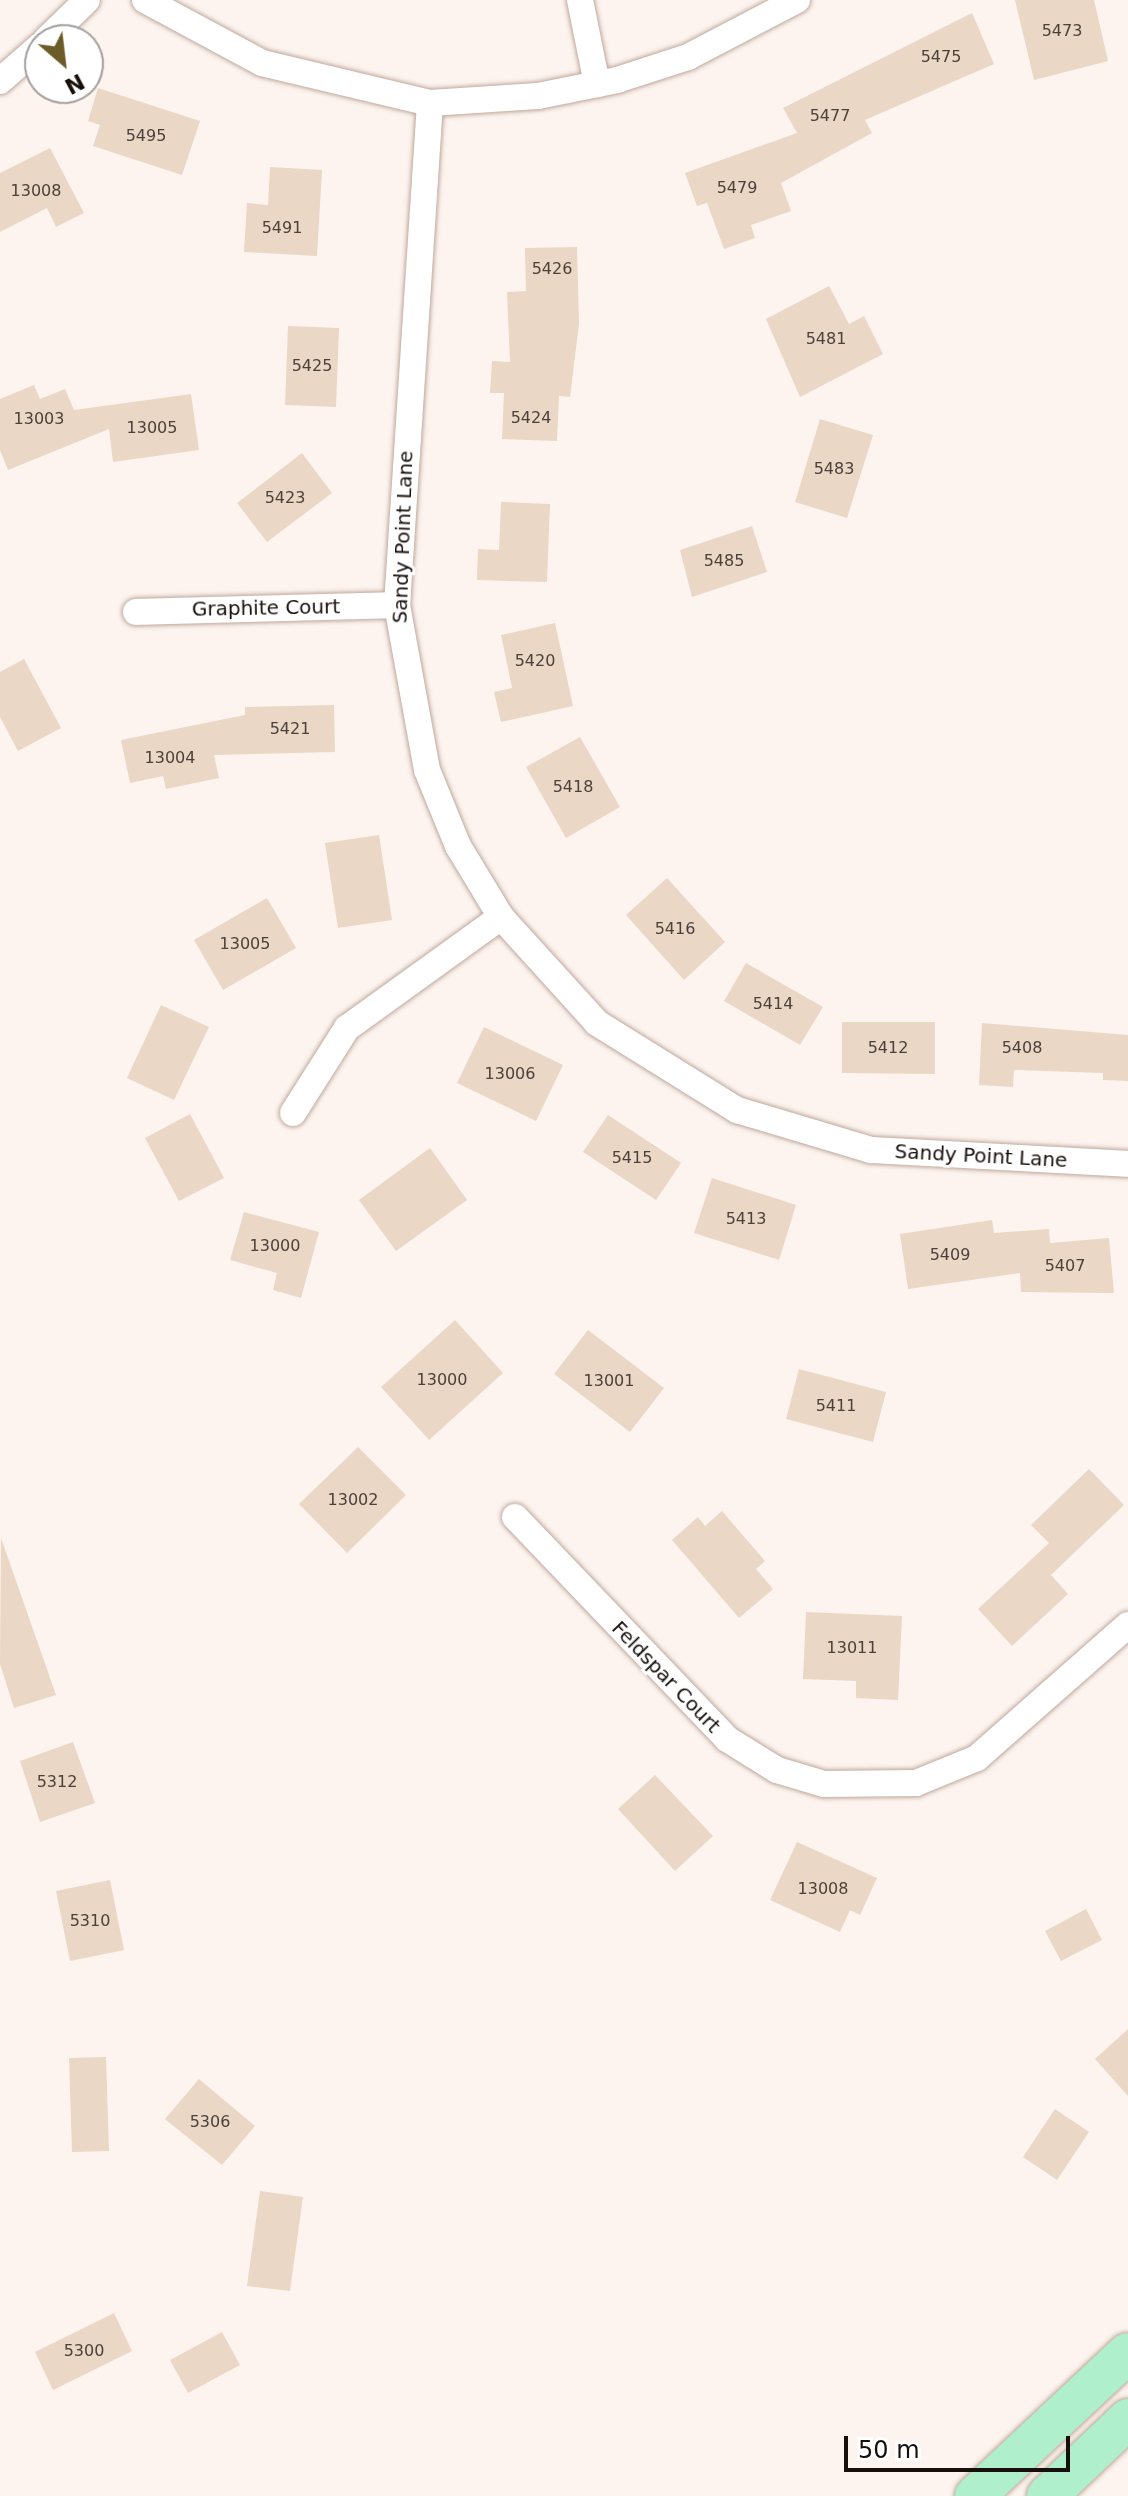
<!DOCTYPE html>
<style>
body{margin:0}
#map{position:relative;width:1128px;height:2496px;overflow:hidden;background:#fdf4ef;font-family:"DejaVu Sans",sans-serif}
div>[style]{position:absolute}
.building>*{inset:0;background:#ead7c6}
.roads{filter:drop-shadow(0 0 2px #bfa89d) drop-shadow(0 0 2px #bfa89d)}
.street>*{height:26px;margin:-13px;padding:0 13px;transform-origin:13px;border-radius:13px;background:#fff}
.primary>*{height:40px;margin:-20px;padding:0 20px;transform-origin:20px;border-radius:20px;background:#b0efcb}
span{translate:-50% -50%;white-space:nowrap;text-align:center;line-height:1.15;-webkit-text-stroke:6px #fff;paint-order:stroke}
.number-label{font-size:16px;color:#4c413a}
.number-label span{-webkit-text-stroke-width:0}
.street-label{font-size:20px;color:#170f0b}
.north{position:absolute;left:24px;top:24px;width:80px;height:80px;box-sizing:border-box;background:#fff;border:2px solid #a29f9d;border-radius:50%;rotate:152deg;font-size:22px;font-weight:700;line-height:32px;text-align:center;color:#170f0b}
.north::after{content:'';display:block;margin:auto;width:28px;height:36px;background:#6b5c2a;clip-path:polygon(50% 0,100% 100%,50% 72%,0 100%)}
.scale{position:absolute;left:844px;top:2436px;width:226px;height:36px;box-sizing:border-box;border:4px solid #170f0b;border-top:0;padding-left:10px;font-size:24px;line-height:28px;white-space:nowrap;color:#170f0b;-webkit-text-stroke:6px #fff;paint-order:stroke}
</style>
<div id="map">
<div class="building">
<i style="clip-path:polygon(1015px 0,1094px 0,1108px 61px,1034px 80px)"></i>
<i style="clip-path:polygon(972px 13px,994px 64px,865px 120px,872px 133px,781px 183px,791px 211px,751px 225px,755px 238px,724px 249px,707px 203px,697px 206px,685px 173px,797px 133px,783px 108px)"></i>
<i style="clip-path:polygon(98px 88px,200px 121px,182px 175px,93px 146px,100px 125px,88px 121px)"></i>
<i style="clip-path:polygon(50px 148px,84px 213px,56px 227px,47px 208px,0 232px,0 173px)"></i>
<i style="clip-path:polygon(270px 167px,322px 170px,317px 256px,244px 252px,247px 203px,268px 205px)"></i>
<i style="clip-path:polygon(577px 247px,579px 324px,570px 397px,559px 396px,557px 441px,502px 439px,504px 393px,490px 393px,492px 361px,510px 362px,507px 292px,526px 291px,525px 248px)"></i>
<i style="clip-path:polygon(829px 286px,849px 324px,864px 316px,883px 354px,800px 397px,766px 319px)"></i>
<i style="clip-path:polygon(288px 326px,339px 328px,336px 407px,285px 405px)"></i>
<i style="clip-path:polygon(34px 385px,40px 399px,65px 389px,74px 410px,191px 394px,199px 450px,113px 462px,109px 429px,8px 470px,0 450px,0 399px)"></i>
<i style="clip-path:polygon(820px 419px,873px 435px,847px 518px,795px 502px)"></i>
<i style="clip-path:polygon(302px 453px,332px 493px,267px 542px,237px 503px)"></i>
<i style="clip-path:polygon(501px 502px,550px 504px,547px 582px,477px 580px,478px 549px,499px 550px)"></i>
<i style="clip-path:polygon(752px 526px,767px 572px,692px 597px,680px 550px)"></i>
<i style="clip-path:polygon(555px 623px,573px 706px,501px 722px,494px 692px,512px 688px,501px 635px)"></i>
<i style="clip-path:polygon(24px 659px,61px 728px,18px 751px,0 717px,0 672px)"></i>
<i style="clip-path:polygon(334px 705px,335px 752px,214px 755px,219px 778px,166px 789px,163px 776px,130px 783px,121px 740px,245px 715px,245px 707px)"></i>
<i style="clip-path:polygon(580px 737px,620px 807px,566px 838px,526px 767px)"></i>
<i style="clip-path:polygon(379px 835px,392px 920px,338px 928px,325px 843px)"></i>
<i style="clip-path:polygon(667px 878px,725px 942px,684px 980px,626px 915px)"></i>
<i style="clip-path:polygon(267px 898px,296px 948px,223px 990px,194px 940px)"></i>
<i style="clip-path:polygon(746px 963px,823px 1007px,800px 1045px,724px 1001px)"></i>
<i style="clip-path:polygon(161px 1005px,209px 1027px,174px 1100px,127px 1078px)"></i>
<i style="clip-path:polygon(842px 1022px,935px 1022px,935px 1074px,842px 1073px)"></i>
<i style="clip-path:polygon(982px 1023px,1128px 1035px,1128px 1081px,1103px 1080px,1103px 1073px,1014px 1070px,1013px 1087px,979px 1085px)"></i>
<i style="clip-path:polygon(484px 1027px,563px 1065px,536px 1121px,457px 1083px)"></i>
<i style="clip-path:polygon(190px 1114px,224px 1178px,179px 1201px,145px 1138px)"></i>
<i style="clip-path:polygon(608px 1115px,681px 1163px,656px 1200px,583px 1152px)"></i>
<i style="clip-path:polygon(430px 1148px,467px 1200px,396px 1251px,359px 1200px)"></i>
<i style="clip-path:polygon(712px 1178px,796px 1205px,779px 1260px,694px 1233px)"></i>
<i style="clip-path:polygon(244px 1212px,319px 1232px,301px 1298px,273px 1290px,277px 1273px,230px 1260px)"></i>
<i style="clip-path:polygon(992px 1220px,994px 1233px,1049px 1229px,1050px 1243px,1109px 1238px,1114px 1293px,1021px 1292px,1020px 1273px,908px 1289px,900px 1234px)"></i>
<i style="clip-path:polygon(455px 1320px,503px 1373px,429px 1440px,381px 1387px)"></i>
<i style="clip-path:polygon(588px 1330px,664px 1388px,630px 1432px,554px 1374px)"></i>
<i style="clip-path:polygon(799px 1369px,886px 1392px,873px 1442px,786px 1419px)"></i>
<i style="clip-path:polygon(358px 1447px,406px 1495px,347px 1553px,299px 1504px)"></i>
<i style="clip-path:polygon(1089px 1469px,1124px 1505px,1051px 1575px,1068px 1594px,1012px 1646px,978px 1609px,1049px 1543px,1031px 1525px)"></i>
<i style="clip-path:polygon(722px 1511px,765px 1561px,756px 1569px,773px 1589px,739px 1618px,672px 1540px,698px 1517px,705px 1526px)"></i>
<i style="clip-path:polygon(1px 1538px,56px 1695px,14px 1708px,0 1664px)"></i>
<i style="clip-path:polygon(806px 1612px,902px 1616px,898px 1700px,856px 1698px,856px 1681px,803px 1679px)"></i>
<i style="clip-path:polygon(73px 1742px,95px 1803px,40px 1822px,20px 1761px)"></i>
<i style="clip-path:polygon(655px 1775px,713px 1836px,675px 1871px,618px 1809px)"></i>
<i style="clip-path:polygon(797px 1842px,877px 1878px,860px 1915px,850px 1910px,840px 1932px,770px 1900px)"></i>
<i style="clip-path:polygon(110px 1880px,124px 1950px,70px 1961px,56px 1891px)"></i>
<i style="clip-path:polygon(1086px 1909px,1102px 1940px,1061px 1961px,1045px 1931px)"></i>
<i style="clip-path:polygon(1128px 2029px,1128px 2096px,1095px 2059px)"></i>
<i style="clip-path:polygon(106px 2057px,109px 2151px,72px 2152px,69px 2058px)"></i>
<i style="clip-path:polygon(199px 2079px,255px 2126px,222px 2165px,165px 2119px)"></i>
<i style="clip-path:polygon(1055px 2109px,1089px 2132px,1057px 2180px,1023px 2157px)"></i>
<i style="clip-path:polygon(260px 2191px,303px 2197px,290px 2291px,247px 2286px)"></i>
<i style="clip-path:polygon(114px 2313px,132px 2351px,53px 2390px,35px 2352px)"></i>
<i style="clip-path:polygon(222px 2332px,240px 2365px,188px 2393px,170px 2360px)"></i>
</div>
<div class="roads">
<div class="street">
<i style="left:145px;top:0;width:133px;rotate:28.3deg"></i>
<i style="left:262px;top:63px;width:173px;rotate:13.4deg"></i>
<i style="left:430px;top:103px;width:108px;rotate:-3.7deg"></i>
<i style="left:538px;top:96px;width:81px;rotate:-11.4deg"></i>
<i style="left:617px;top:80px;width:75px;rotate:-17.9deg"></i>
<i style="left:688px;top:57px;width:123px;rotate:-27.6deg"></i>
<i style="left:580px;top:0;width:86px;rotate:78.6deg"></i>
<i style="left:46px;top:40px;width:57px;rotate:-44.3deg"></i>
<i style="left:0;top:81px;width:53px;rotate:-41.2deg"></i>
<i style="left:430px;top:103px;width:503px;rotate:93.76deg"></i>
<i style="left:397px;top:605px;width:168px;rotate:79.7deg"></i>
<i style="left:427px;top:770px;width:82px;rotate:67.8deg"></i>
<i style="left:458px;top:846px;width:83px;rotate:58.8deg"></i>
<i style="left:501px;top:917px;width:143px;rotate:47.8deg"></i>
<i style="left:597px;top:1023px;width:165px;rotate:31.9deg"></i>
<i style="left:737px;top:1110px;width:140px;rotate:16.6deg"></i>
<i style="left:871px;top:1150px;width:257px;rotate:3.1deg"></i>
<i style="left:136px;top:612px;width:261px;rotate:-1.5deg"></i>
<i style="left:293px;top:1113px;width:101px;rotate:-57.6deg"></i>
<i style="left:347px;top:1028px;width:190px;rotate:-35.8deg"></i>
<i style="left:515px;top:1517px;width:307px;rotate:46.3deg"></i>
<i style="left:727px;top:1739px;width:59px;rotate:31.8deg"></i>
<i style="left:777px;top:1770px;width:49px;rotate:16.6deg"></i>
<i style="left:824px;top:1784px;width:92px;rotate:-0.6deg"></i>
<i style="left:916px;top:1783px;width:66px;rotate:-22.3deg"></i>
<i style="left:977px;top:1758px;width:201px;rotate:-41.4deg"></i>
</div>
<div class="primary">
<i style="left:975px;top:2496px;width:209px;rotate:-43.1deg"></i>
<i style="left:1047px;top:2496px;width:112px;rotate:-43.5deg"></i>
</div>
</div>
<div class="number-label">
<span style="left:1062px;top:31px">5473</span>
<span style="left:941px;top:57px">5475</span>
<span style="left:830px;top:116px">5477</span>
<span style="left:146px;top:136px">5495</span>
<span style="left:737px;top:188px">5479</span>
<span style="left:36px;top:191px">13008</span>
<span style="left:282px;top:228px">5491</span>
<span style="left:552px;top:269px">5426</span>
<span style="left:826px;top:339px">5481</span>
<span style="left:312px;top:366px">5425</span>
<span style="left:531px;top:418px">5424</span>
<span style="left:39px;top:419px">13003</span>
<span style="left:152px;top:428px">13005</span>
<span style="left:834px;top:469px">5483</span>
<span style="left:285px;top:498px">5423</span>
<span style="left:724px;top:561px">5485</span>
<span style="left:535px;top:661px">5420</span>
<span style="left:290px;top:729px">5421</span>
<span style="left:170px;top:758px">13004</span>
<span style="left:573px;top:787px">5418</span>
<span style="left:675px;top:929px">5416</span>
<span style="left:245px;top:944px">13005</span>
<span style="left:773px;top:1004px">5414</span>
<span style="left:888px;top:1048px">5412</span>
<span style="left:1022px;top:1048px">5408</span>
<span style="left:510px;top:1074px">13006</span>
<span style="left:632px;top:1158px">5415</span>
<span style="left:746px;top:1219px">5413</span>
<span style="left:275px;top:1246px">13000</span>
<span style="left:950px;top:1255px">5409</span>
<span style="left:1065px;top:1266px">5407</span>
<span style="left:442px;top:1380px">13000</span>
<span style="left:609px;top:1381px">13001</span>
<span style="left:836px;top:1406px">5411</span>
<span style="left:353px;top:1500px">13002</span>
<span style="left:852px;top:1648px">13011</span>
<span style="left:57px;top:1782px">5312</span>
<span style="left:823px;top:1889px">13008</span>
<span style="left:90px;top:1921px">5310</span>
<span style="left:210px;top:2122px">5306</span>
<span style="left:84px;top:2351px">5300</span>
</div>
<div class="street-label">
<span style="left:403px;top:537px;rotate:-88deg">Sandy Point Lane</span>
<span style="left:266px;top:608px;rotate:-1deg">Graphite Court</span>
<span style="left:981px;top:1156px;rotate:3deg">Sandy Point Lane</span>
<span style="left:666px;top:1677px;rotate:46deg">Feldspar Court</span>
</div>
<div class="north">N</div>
<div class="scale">50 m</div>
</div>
